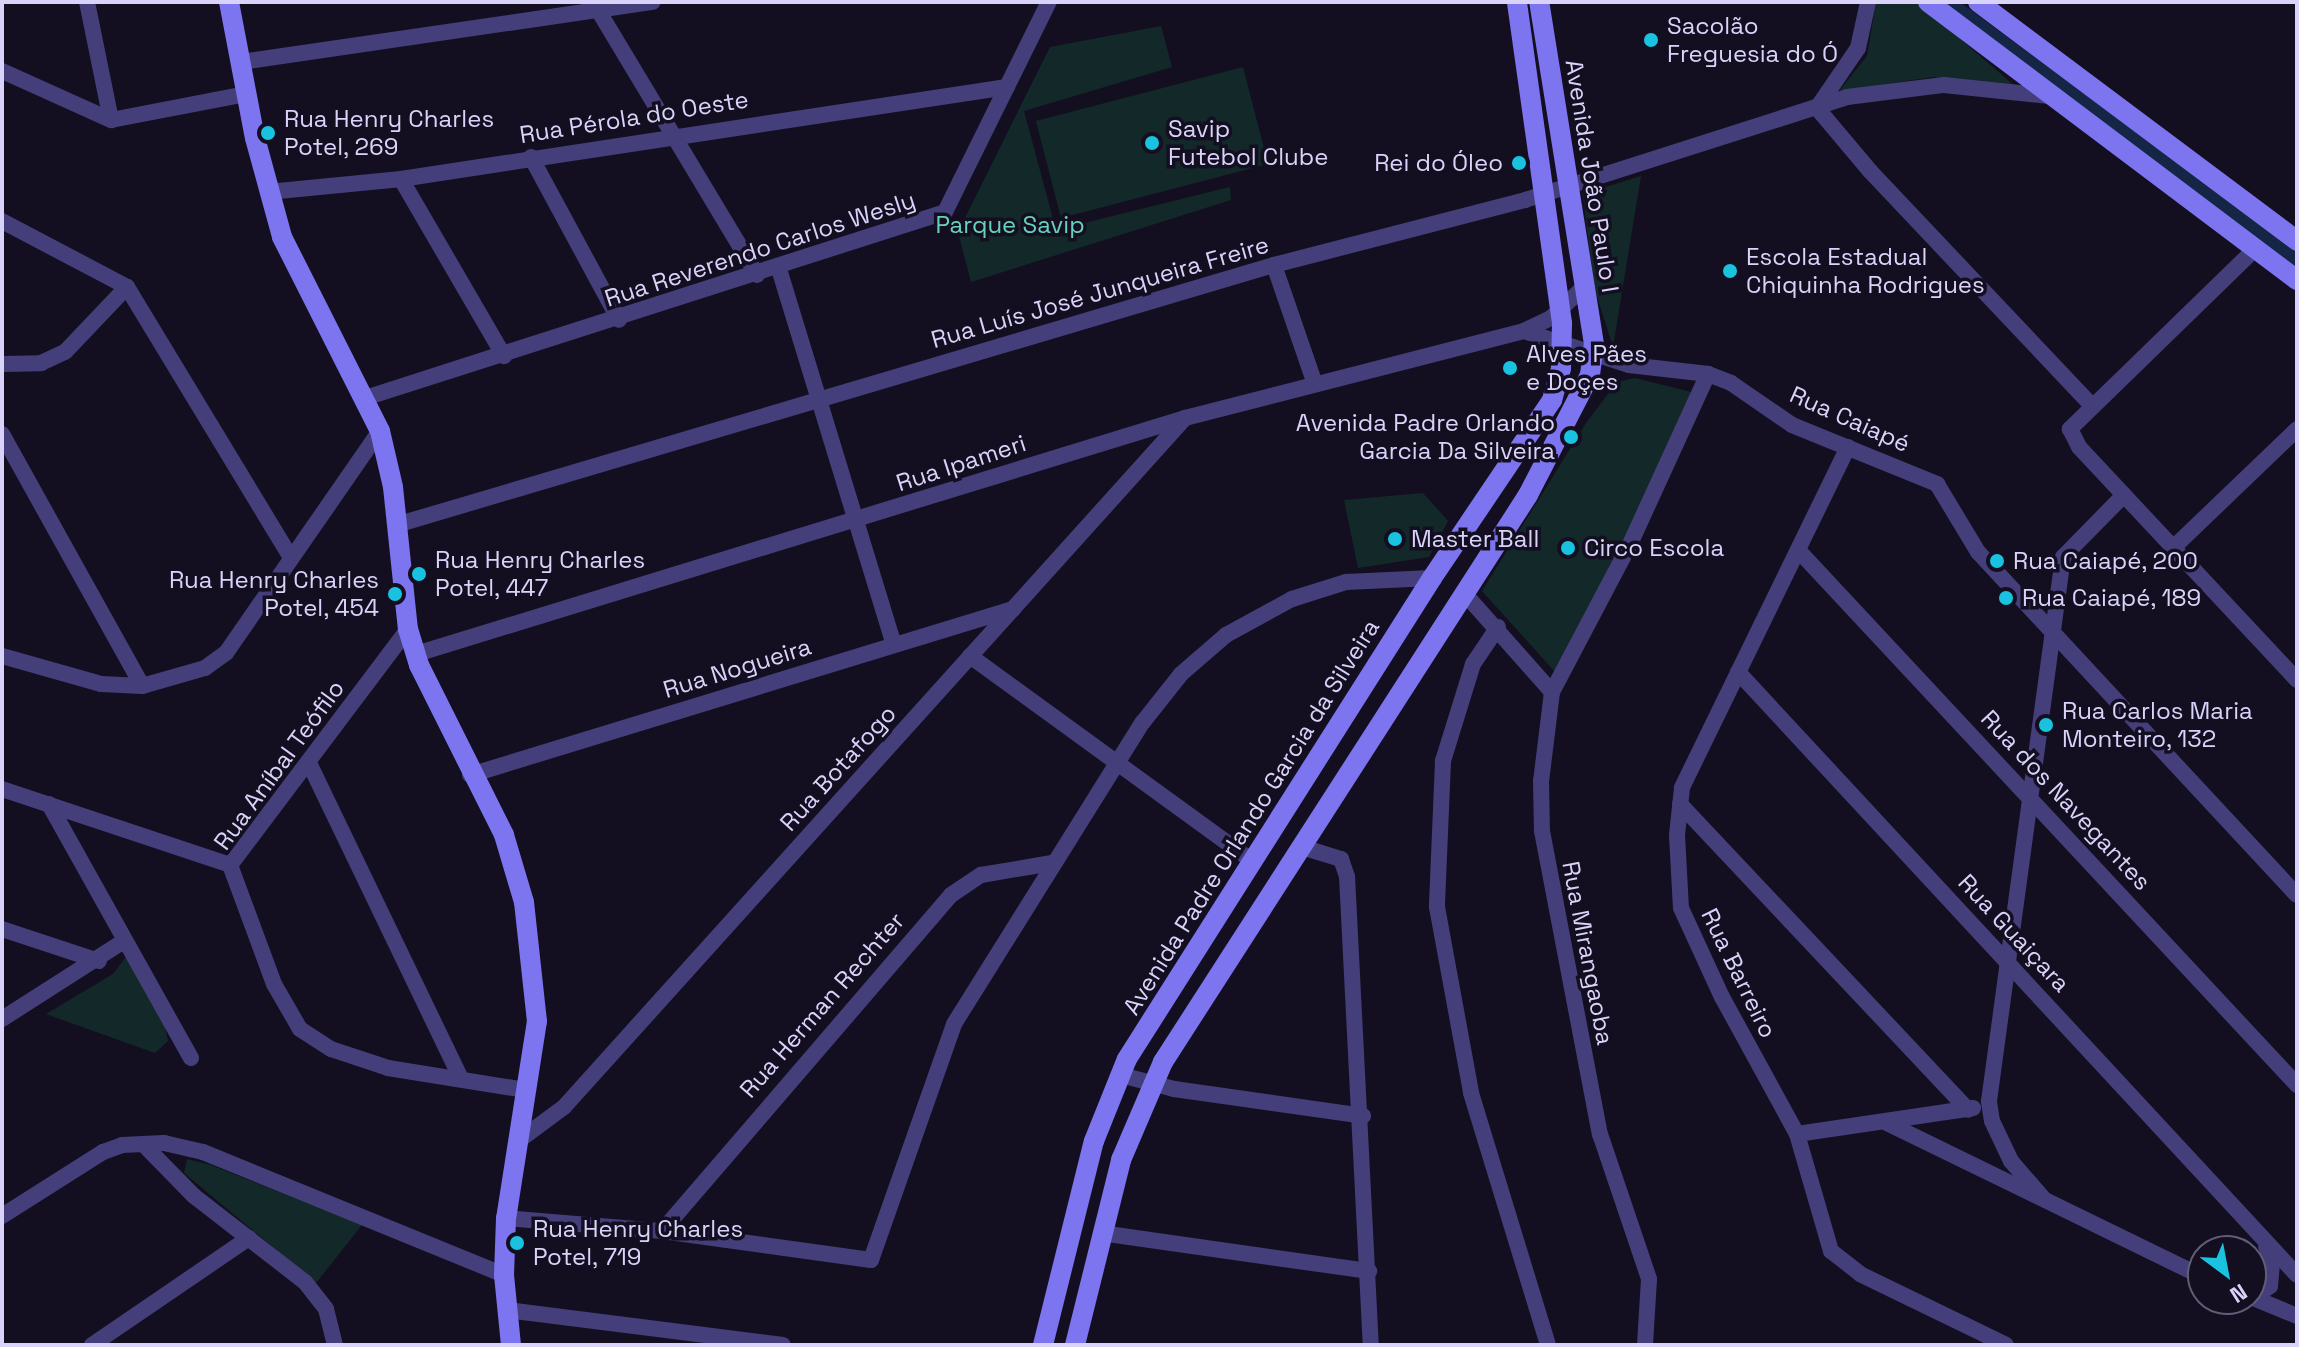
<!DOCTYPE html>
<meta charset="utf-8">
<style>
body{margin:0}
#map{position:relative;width:2299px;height:1347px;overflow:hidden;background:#130f20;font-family:"Space Grotesk",sans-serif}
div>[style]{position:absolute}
.green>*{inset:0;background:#132929}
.canal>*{height:18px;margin:-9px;padding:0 9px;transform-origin:9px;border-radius:9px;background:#152545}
.street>*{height:16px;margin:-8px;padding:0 8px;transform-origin:8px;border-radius:8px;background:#443f7a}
.secondary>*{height:20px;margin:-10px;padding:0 10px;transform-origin:10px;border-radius:10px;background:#7d74f0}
.dots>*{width:22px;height:22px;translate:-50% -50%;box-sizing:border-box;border:4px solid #130f20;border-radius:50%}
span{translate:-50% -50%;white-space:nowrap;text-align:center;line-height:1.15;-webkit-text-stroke:7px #130f20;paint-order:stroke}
.poi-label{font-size:24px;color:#d9d3fa}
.left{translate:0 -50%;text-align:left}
.right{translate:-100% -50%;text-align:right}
.street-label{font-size:24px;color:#d9d3fa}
.park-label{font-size:24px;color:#67d2bc}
.frame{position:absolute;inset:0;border:4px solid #d9d3fa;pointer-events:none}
.north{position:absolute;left:2187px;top:1235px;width:80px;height:80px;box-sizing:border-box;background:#130f20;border:2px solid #625d77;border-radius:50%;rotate:148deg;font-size:22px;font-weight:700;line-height:32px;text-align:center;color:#d9d3fa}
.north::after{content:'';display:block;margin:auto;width:28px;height:36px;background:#19c3e0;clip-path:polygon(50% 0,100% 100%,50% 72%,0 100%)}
</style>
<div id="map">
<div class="green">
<i style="clip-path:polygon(1876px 2px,1917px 2px,2015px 86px,1933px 77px,1839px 91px,1867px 56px)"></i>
<i style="clip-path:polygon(1161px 26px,1172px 67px,1024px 111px,1056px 230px,1230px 187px,1231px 200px,971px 282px,958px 232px,1050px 47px)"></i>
<i style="clip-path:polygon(1243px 67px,1268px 164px,1061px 218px,1036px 121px)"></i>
<i style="clip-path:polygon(1641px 176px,1613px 347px,1594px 287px,1583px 194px)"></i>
<i style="clip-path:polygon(1635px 378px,1691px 392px,1694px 412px,1556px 673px,1482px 591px,1586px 423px,1617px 382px)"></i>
<i style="clip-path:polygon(1423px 493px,1448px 521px,1429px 557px,1358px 568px,1344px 500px)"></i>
<i style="clip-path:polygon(126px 957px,165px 1026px,168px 1041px,155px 1053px,46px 1014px,113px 974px)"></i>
<i style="clip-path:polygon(187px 1159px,211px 1165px,362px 1225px,316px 1283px,184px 1173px)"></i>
</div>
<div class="canal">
<i style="left:1945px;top:2px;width:438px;rotate:36.5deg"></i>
</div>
<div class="street">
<i style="left:87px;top:2px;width:120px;rotate:78.5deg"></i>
<i style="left:598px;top:10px;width:309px;rotate:59deg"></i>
<i style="left:241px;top:62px;width:416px;rotate:-8.3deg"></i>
<i style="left:2px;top:71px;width:120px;rotate:24.2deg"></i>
<i style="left:111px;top:120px;width:137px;rotate:-10.9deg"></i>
<i style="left:1817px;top:108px;width:82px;rotate:49.9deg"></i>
<i style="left:1870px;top:171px;width:322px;rotate:46.6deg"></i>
<i style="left:1817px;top:108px;width:73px;rotate:-55.7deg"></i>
<i style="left:1858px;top:48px;width:47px;rotate:-77.7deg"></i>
<i style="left:531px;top:157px;width:185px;rotate:61.6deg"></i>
<i style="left:401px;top:179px;width:205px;rotate:59.8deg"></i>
<i style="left:268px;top:192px;width:134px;rotate:-5.6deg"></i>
<i style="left:401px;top:179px;width:613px;rotate:-8.63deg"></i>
<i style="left:2px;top:221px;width:141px;rotate:27.8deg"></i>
<i style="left:127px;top:287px;width:317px;rotate:58.8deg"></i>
<i style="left:2256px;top:248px;width:260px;rotate:135.8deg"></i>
<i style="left:2070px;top:429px;width:20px;rotate:63deg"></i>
<i style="left:2079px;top:447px;width:319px;rotate:46.9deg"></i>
<i style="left:1274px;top:265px;width:123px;rotate:71deg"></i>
<i style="left:779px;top:269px;width:391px;rotate:73deg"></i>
<i style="left:1524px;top:331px;width:110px;rotate:17.9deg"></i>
<i style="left:1629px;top:365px;width:80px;rotate:6.5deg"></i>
<i style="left:1708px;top:374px;width:25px;rotate:21deg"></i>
<i style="left:1731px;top:383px;width:74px;rotate:34.5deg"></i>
<i style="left:1792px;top:425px;width:157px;rotate:22.1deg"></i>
<i style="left:1937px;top:484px;width:79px;rotate:58.9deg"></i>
<i style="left:1978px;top:552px;width:468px;rotate:47.1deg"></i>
<i style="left:2px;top:364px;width:39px;rotate:-1deg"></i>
<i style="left:41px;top:363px;width:26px;rotate:-25deg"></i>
<i style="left:65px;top:352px;width:90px;rotate:-46.4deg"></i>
<i style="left:365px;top:398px;width:609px;rotate:-17.78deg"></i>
<i style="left:945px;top:212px;width:234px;rotate:-63.7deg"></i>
<i style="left:2px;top:434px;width:288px;rotate:60.9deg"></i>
<i style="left:1848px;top:447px;width:379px;rotate:116deg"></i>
<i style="left:1682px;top:788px;width:47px;rotate:96.1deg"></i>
<i style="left:1677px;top:835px;width:73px;rotate:86.9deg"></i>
<i style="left:1681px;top:908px;width:98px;rotate:65.3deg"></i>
<i style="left:1722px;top:997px;width:156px;rotate:61.3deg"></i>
<i style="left:1797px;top:1134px;width:122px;rotate:73.8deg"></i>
<i style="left:1831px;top:1251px;width:37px;rotate:38deg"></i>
<i style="left:1860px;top:1274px;width:162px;rotate:25.9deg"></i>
<i style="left:396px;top:525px;width:916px;rotate:-16.5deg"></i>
<i style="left:1274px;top:265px;width:259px;rotate:-14.5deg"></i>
<i style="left:1525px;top:200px;width:338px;rotate:-17.7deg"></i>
<i style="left:1847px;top:97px;width:98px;rotate:-7.1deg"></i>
<i style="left:1944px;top:85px;width:106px;rotate:6deg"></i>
<i style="left:2173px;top:548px;width:172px;rotate:-43.8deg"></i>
<i style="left:1798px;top:550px;width:732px;rotate:46.99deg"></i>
<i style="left:1465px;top:594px;width:131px;rotate:48.4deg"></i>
<i style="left:1552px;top:692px;width:90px;rotate:97deg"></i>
<i style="left:1541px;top:781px;width:50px;rotate:88.9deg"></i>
<i style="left:1542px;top:831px;width:309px;rotate:79.2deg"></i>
<i style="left:1600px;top:1134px;width:153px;rotate:71.3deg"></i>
<i style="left:1649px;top:1279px;width:66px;rotate:93.5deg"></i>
<i style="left:1498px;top:627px;width:45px;rotate:124deg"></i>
<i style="left:1473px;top:664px;width:102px;rotate:107.2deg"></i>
<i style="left:1443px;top:761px;width:146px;rotate:92.4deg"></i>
<i style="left:1437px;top:907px;width:189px;rotate:79.6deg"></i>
<i style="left:1471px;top:1093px;width:264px;rotate:73deg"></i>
<i style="left:408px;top:629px;width:296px;rotate:127deg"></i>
<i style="left:230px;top:865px;width:127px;rotate:69.7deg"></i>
<i style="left:274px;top:984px;width:52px;rotate:60deg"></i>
<i style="left:300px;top:1029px;width:37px;rotate:33deg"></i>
<i style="left:331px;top:1049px;width:60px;rotate:18.4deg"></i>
<i style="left:388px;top:1068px;width:139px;rotate:9.1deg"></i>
<i style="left:416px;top:654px;width:804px;rotate:-17.06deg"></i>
<i style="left:1185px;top:418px;width:350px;rotate:-14.4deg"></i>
<i style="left:1524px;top:331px;width:30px;rotate:-26deg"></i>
<i style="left:1551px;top:318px;width:45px;rotate:-43.2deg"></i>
<i style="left:2px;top:656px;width:103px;rotate:15.8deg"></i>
<i style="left:101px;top:684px;width:41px;rotate:2.8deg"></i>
<i style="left:142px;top:686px;width:66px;rotate:-15.9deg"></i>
<i style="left:205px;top:668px;width:26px;rotate:-36deg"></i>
<i style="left:226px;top:653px;width:270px;rotate:-55.3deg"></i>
<i style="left:970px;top:656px;width:351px;rotate:36deg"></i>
<i style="left:1738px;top:672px;width:822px;rotate:47.17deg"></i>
<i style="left:1552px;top:692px;width:170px;rotate:-62.2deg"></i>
<i style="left:1631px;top:542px;width:185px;rotate:-65.4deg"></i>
<i style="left:310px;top:765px;width:346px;rotate:64.3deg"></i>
<i style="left:470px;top:775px;width:568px;rotate:-17deg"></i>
<i style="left:2px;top:789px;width:240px;rotate:18.4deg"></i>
<i style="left:49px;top:804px;width:291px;rotate:60.8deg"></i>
<i style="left:1680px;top:804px;width:420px;rotate:46.7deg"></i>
<i style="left:1302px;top:847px;width:41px;rotate:17.1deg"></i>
<i style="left:1341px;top:859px;width:18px;rotate:71deg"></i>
<i style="left:1347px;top:876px;width:470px;rotate:87.1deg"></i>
<i style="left:2px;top:929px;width:102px;rotate:18.3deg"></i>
<i style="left:2px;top:1019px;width:145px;rotate:-32.6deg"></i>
<i style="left:1121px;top:1075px;width:55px;rotate:14.8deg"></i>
<i style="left:1174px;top:1089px;width:191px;rotate:8.1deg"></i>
<i style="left:1887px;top:1123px;width:352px;rotate:26deg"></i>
<i style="left:1797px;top:1134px;width:178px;rotate:-8.4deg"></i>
<i style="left:518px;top:1141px;width:57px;rotate:-36.5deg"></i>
<i style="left:564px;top:1107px;width:928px;rotate:-47.97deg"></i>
<i style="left:143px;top:1144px;width:73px;rotate:45.6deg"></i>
<i style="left:194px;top:1196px;width:140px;rotate:37.8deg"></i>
<i style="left:305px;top:1282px;width:34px;rotate:52deg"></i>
<i style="left:326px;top:1309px;width:37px;rotate:76deg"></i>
<i style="left:2043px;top:1198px;width:49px;rotate:-130.9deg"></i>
<i style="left:2011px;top:1161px;width:44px;rotate:-115.4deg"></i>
<i style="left:1992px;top:1121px;width:20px;rotate:-99deg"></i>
<i style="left:1989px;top:1101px;width:549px;rotate:-82.25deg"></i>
<i style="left:2063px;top:557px;width:87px;rotate:-45.5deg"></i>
<i style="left:2px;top:1216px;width:120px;rotate:-32.4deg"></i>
<i style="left:103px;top:1152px;width:20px;rotate:-20deg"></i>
<i style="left:122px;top:1145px;width:42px;rotate:-2.7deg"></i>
<i style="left:164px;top:1143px;width:40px;rotate:13deg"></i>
<i style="left:203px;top:1152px;width:325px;rotate:22.2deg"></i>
<i style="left:506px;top:1218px;width:157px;rotate:4.8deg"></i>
<i style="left:662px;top:1231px;width:211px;rotate:7.9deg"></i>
<i style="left:871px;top:1260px;width:250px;rotate:-70.6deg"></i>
<i style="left:954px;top:1024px;width:356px;rotate:-58deg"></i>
<i style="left:1143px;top:722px;width:61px;rotate:-51.6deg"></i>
<i style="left:1181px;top:674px;width:60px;rotate:-40.9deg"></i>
<i style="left:1226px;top:635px;width:75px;rotate:-28.6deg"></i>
<i style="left:1292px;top:599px;width:57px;rotate:-17.5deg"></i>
<i style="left:1346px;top:582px;width:86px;rotate:-2.7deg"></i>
<i style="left:662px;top:1231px;width:443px;rotate:-49.3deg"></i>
<i style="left:951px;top:895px;width:36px;rotate:-34deg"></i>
<i style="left:981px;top:875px;width:72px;rotate:-9.6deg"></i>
<i style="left:1101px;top:1233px;width:271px;rotate:8.1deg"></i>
<i style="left:2251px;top:1297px;width:50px;rotate:22.4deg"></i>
<i style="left:2253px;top:1298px;width:21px;rotate:-35deg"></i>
<i style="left:2270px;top:1286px;width:22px;rotate:-85deg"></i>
<i style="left:2272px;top:1264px;width:18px;rotate:-109deg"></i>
<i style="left:507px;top:1310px;width:278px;rotate:7.2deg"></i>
<i style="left:92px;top:1345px;width:190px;rotate:-34.3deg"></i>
</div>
<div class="secondary">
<i style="left:229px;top:2px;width:138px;rotate:79.2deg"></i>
<i style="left:255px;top:138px;width:103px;rotate:74.7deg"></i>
<i style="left:282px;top:237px;width:217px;rotate:63.2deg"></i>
<i style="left:380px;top:431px;width:57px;rotate:76.9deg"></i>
<i style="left:393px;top:487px;width:143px;rotate:84deg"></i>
<i style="left:408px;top:629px;width:38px;rotate:73deg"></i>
<i style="left:419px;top:665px;width:190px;rotate:63.4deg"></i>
<i style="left:504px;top:835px;width:70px;rotate:73.4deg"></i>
<i style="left:524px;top:902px;width:120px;rotate:83.8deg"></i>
<i style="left:537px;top:1021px;width:199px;rotate:98.9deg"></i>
<i style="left:506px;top:1218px;width:57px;rotate:92deg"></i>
<i style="left:504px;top:1275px;width:70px;rotate:84.3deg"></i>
<i style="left:1928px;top:2px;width:462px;rotate:37deg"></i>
<i style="left:1978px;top:2px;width:399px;rotate:36.8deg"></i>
<i style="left:1043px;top:1345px;width:210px;rotate:-76deg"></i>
<i style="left:1094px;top:1141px;width:88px;rotate:-68.1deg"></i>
<i style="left:1127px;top:1059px;width:570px;rotate:-57.62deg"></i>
<i style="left:1432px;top:578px;width:215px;rotate:-56deg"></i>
<i style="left:1552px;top:400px;width:33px;rotate:-74deg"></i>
<i style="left:1561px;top:368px;width:45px;rotate:-88.7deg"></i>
<i style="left:1562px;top:323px;width:324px;rotate:-98deg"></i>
<i style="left:1075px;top:1345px;width:191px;rotate:-76deg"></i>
<i style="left:1121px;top:1160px;width:107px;rotate:-66.8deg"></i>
<i style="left:1163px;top:1062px;width:674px;rotate:-57.23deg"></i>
<i style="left:1528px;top:495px;width:135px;rotate:-62.7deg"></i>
<i style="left:1590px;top:375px;width:31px;rotate:-83deg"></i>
<i style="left:1594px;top:344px;width:346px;rotate:-99.1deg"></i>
</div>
<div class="dots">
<i style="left:1651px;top:40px;background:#19c3e0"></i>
<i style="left:268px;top:133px;background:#19c3e0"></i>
<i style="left:1152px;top:143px;background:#19c3e0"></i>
<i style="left:1519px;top:163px;background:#19c3e0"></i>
<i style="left:1730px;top:271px;background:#19c3e0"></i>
<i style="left:1510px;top:368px;background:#19c3e0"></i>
<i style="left:1571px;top:437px;background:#19c3e0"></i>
<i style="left:1395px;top:539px;background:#19c3e0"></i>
<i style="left:1568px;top:548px;background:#19c3e0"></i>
<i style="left:1997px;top:561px;background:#19c3e0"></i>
<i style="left:419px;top:574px;background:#19c3e0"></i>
<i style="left:395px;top:594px;background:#19c3e0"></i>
<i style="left:2006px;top:598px;background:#19c3e0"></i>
<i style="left:2046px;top:725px;background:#19c3e0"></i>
<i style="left:517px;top:1243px;background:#19c3e0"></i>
</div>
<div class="poi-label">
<span class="left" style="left:1667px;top:40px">Sacolão<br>Freguesia do Ó</span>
<span class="left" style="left:284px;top:133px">Rua Henry Charles<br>Potel, 269</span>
<span class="left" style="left:1168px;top:143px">Savip<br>Futebol Clube</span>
<span class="right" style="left:1503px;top:163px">Rei do Óleo</span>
<span class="left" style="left:1746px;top:271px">Escola Estadual<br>Chiquinha Rodrigues</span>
<span class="left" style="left:1526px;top:368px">Alves Pães<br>e Doçes</span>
<span class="right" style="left:1555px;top:437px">Avenida Padre Orlando<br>Garcia Da Silveira</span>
<span class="left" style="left:1411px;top:539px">Master Ball</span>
<span class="left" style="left:1584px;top:548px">Circo Escola</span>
<span class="left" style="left:435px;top:574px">Rua Henry Charles<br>Potel, 447</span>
<span class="left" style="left:2013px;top:561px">Rua Caiapé, 200</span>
<span class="right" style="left:379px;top:594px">Rua Henry Charles<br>Potel, 454</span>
<span class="left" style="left:2022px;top:598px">Rua Caiapé, 189</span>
<span class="left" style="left:2062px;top:725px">Rua Carlos Maria<br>Monteiro, 132</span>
<span class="left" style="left:533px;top:1243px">Rua Henry Charles<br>Potel, 719</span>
</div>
<div class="street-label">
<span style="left:634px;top:117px;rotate:-9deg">Rua Pérola do Oeste</span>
<span style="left:1592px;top:176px;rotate:81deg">Avenida João Paulo I</span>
<span style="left:760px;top:249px;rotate:-18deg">Rua Reverendo Carlos Wesly</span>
<span style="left:1100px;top:292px;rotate:-16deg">Rua Luís José Junqueira Freire</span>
<span style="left:1850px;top:419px;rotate:24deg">Rua Caiapé</span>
<span style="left:961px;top:463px;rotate:-18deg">Rua Ipameri</span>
<span style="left:737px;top:668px;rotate:-17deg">Rua Nogueira</span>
<span style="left:279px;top:765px;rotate:-54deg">Rua Aníbal Teófilo</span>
<span style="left:838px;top:768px;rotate:-48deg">Rua Botafogo</span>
<span style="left:2066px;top:800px;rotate:47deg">Rua dos Navegantes</span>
<span style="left:1251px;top:817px;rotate:-58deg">Avenida Padre Orlando Garcia da Silveira</span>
<span style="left:2014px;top:933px;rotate:47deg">Rua Guaiçara</span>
<span style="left:1588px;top:953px;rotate:79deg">Rua Mirangaoba</span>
<span style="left:1739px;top:973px;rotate:64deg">Rua Barreiro</span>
<span style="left:822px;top:1005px;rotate:-49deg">Rua Herman Rechter</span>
</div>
<div class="park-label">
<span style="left:1010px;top:225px">Parque Savip</span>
</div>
<div class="frame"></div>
<div class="north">N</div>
</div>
